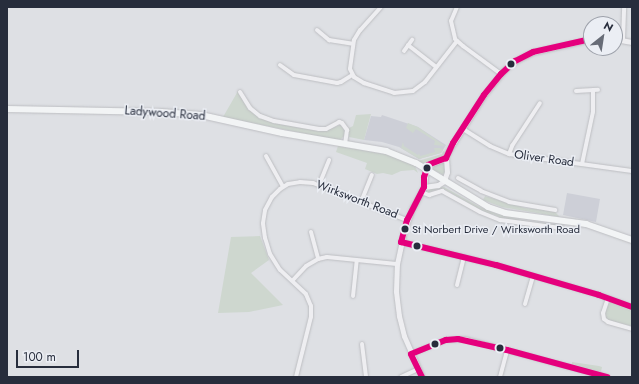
<!DOCTYPE html>
<style>
body{margin:0}
#map{position:relative;width:639px;height:384px;overflow:hidden;background:#dee0e4;font-family:Jost,sans-serif}
div>[style]{position:absolute}
.built>*{inset:0;background:#cdcfd7}
.green>*{inset:0;background:#ced7cf}
.roads{filter:drop-shadow(0 0 1px #bdbec2) drop-shadow(0 0 1px #bdbec2)}
.minor>*{height:4px;margin:-2px;padding:0 2px;transform-origin:2px;border-radius:2px;background:#eeeef1}
.tertiary>*{height:5px;margin:-2.5px;padding:0 2.5px;transform-origin:2.5px;border-radius:2.5px;background:#eeeef1}
.primary>*{height:6px;margin:-3px;padding:0 3px;transform-origin:3px;border-radius:3px;background:#f2f4f5}
.bus-1>*{height:6px;margin:-3px;padding:0 3px;transform-origin:3px;border-radius:3px;background:#e5007d}
.dots>*{width:11px;height:11px;translate:-50% -50%;box-sizing:border-box;border:2px solid #ebeef4;border-radius:50%}
span{translate:-50% -50%;white-space:nowrap;text-align:center;line-height:1.15;-webkit-text-stroke:3px #ebeef4;paint-order:stroke}
.bus-label{font-size:11px;color:#272d3c}
.left{translate:0 -50%;text-align:left}
.street-label{font-size:12px;color:#272d3c}
.frame{position:absolute;inset:0;border:8px solid #272d3c;pointer-events:none}
.north{position:absolute;left:583px;top:16px;width:40px;height:40px;box-sizing:border-box;background:#ebeef4;border:1px solid #9da1aa;border-radius:50%;rotate:30deg;font-size:11px;font-weight:700;line-height:16px;text-align:center;color:#272d3c}
.north::after{content:'';display:block;margin:auto;width:14px;height:18px;background:#676c77;clip-path:polygon(50% 0,100% 100%,50% 72%,0 100%)}
.scale{position:absolute;left:16px;top:350px;width:63px;height:18px;box-sizing:border-box;border:2px solid #272d3c;border-top:0;padding-left:5px;font-size:12px;line-height:14px;white-space:nowrap;color:#272d3c;-webkit-text-stroke:3px #ebeef4;paint-order:stroke}
</style>
<div id="map">
<div class="built">
<i style="clip-path:polygon(382px 115px,418px 127px,446px 145px,441px 153px,419px 159px,399px 147px,382px 142px,364px 140px,371px 116px,381px 117px)"></i>
<i style="clip-path:polygon(567px 193px,600px 199px,596px 222px,563px 215px)"></i>
</div>
<div class="green">
<i style="clip-path:polygon(238px 91px,247px 108px,262px 118px,330px 129px,340px 125px,345px 130px,345px 135px,341px 139px,336px 140px,223px 117px)"></i>
<i style="clip-path:polygon(371px 114px,364px 140px,349px 137px,349px 128px,353px 126px,356px 115px)"></i>
<i style="clip-path:polygon(408px 123px,418px 127px,445px 146px,434px 145px,435px 141px,416px 129px,413px 133px,406px 128px)"></i>
<i style="clip-path:polygon(403px 142px,404px 146px,418px 155px,419px 153px,420px 156px,435px 152px,434px 148px,440px 148px,443px 150px,441px 153px,419px 159px,401px 148px)"></i>
<i style="clip-path:polygon(338px 146px,390px 155px,415px 166px,418px 173px,414px 170px,401px 171px,392px 175px,383px 173px,377px 174px,365px 169px,367px 163px,336px 152px)"></i>
<i style="clip-path:polygon(443px 151px,445px 152px,441px 158px,426px 164px,418px 161px,442px 154px)"></i>
<i style="clip-path:polygon(444px 161px,445px 171px,443px 175px,429px 167px)"></i>
<i style="clip-path:polygon(444px 187px,478px 206px,497px 214px,530px 222px,563px 225px,563px 227px,501px 218px,493px 214px,488px 214px,444px 189px,438px 189px,427px 193px,430px 189px)"></i>
<i style="clip-path:polygon(485px 196px,525px 208px,554px 211px,560px 217px,502px 207px,483px 200px)"></i>
<i style="clip-path:polygon(260px 236px,269px 260px,251px 273px,283px 305px,249px 312px,218px 313px,231px 237px)"></i>
<i style="clip-path:polygon(610px 302px,632px 311px,632px 326px,610px 321px,606px 319px,604px 313px)"></i>
<i style="clip-path:polygon(572px 362px,599px 366px,602px 367px,601px 372px,572px 364px)"></i>
</div>
<div class="roads">
<div class="minor">
<i style="left:381px;top:7px;width:31px;rotate:132deg"></i>
<i style="left:360px;top:30px;width:12px;rotate:121deg"></i>
<i style="left:354px;top:40px;width:29px;rotate:98deg"></i>
<i style="left:350px;top:69px;width:9px;rotate:63deg"></i>
<i style="left:354px;top:77px;width:12px;rotate:31deg"></i>
<i style="left:364px;top:83px;width:32px;rotate:18deg"></i>
<i style="left:394px;top:93px;width:19px;rotate:-6deg"></i>
<i style="left:413px;top:91px;width:15px;rotate:-37deg"></i>
<i style="left:425px;top:82px;width:52px;rotate:-52deg"></i>
<i style="left:457px;top:7px;width:15px;rotate:113deg"></i>
<i style="left:451px;top:21px;width:18px;rotate:77deg"></i>
<i style="left:455px;top:39px;width:11px;rotate:41deg"></i>
<i style="left:463px;top:46px;width:47px;rotate:36.4deg"></i>
<i style="left:317px;top:30px;width:16px;rotate:40deg"></i>
<i style="left:329px;top:40px;width:24px;rotate:9deg"></i>
<i style="left:623px;top:40px;width:33px;rotate:-88deg"></i>
<i style="left:408px;top:45px;width:36px;rotate:38deg"></i>
<i style="left:404px;top:51px;width:14px;rotate:-54deg"></i>
<i style="left:280px;top:65px;width:17px;rotate:36deg"></i>
<i style="left:294px;top:75px;width:44px;rotate:10.5deg"></i>
<i style="left:337px;top:83px;width:4px;rotate:-14deg"></i>
<i style="left:341px;top:82px;width:13px;rotate:-32deg"></i>
<i style="left:576px;top:91px;width:22px;rotate:-3deg"></i>
<i style="left:240px;top:92px;width:19px;rotate:58deg"></i>
<i style="left:250px;top:108px;width:13px;rotate:39deg"></i>
<i style="left:260px;top:116px;width:15px;rotate:20deg"></i>
<i style="left:274px;top:121px;width:46px;rotate:10.1deg"></i>
<i style="left:319px;top:129px;width:7px"></i>
<i style="left:326px;top:129px;width:15px;rotate:-28deg"></i>
<i style="left:339px;top:122px;width:3px;rotate:18deg"></i>
<i style="left:342px;top:123px;width:9px;rotate:54deg"></i>
<i style="left:347px;top:130px;width:14px;rotate:98deg"></i>
<i style="left:463px;top:129px;width:32px;rotate:32deg"></i>
<i style="left:490px;top:146px;width:21px;rotate:23deg"></i>
<i style="left:509px;top:154px;width:124px;rotate:7.9deg"></i>
<i style="left:509px;top:154px;width:9px;rotate:-69deg"></i>
<i style="left:512px;top:146px;width:51px;rotate:-56.9deg"></i>
<i style="left:266px;top:156px;width:35px;rotate:61deg"></i>
<i style="left:582px;top:164px;width:53px;rotate:-78.1deg"></i>
<i style="left:593px;top:112px;width:22px;rotate:-90deg"></i>
<i style="left:458px;top:178px;width:26px;rotate:29deg"></i>
<i style="left:481px;top:191px;width:30px;rotate:21deg"></i>
<i style="left:509px;top:202px;width:47px;rotate:9.9deg"></i>
<i style="left:319px;top:185px;width:27px;rotate:-68deg"></i>
<i style="left:421px;top:192px;width:9px;rotate:21deg"></i>
<i style="left:429px;top:195px;width:14px;rotate:-17deg"></i>
<i style="left:442px;top:191px;width:43px;rotate:28.9deg"></i>
<i style="left:480px;top:212px;width:22px;rotate:22deg"></i>
<i style="left:500px;top:220px;width:63px;rotate:7.4deg"></i>
<i style="left:361px;top:202px;width:29px;rotate:-68deg"></i>
<i style="left:311px;top:232px;width:28px;rotate:75deg"></i>
<i style="left:401px;top:242px;width:98px;rotate:13.6deg"></i>
<i style="left:496px;top:265px;width:107px;rotate:16.2deg"></i>
<i style="left:599px;top:295px;width:35px;rotate:20deg"></i>
<i style="left:293px;top:280px;width:19px;rotate:-47deg"></i>
<i style="left:306px;top:266px;width:14px;rotate:-30deg"></i>
<i style="left:318px;top:259px;width:9px;rotate:-13deg"></i>
<i style="left:327px;top:257px;width:70px;rotate:5.7deg"></i>
<i style="left:457px;top:285px;width:29px;rotate:-76deg"></i>
<i style="left:353px;top:296px;width:36px;rotate:-84deg"></i>
<i style="left:608px;top:298px;width:16px;rotate:108deg"></i>
<i style="left:603px;top:313px;width:6px;rotate:81deg"></i>
<i style="left:604px;top:319px;width:5px;rotate:37deg"></i>
<i style="left:608px;top:322px;width:25px;rotate:16deg"></i>
<i style="left:525px;top:304px;width:29px;rotate:-74deg"></i>
<i style="left:362px;top:344px;width:33px;rotate:83deg"></i>
<i style="left:411px;top:354px;width:38px;rotate:-22deg"></i>
<i style="left:446px;top:340px;width:19px;rotate:-3deg"></i>
<i style="left:465px;top:339px;width:147px;rotate:15deg"></i>
<i style="left:296px;top:377px;width:62px;rotate:-76deg"></i>
<i style="left:311px;top:317px;width:11px;rotate:-90deg"></i>
<i style="left:311px;top:306px;width:13px;rotate:-113deg"></i>
<i style="left:306px;top:294px;width:35px;rotate:-137deg"></i>
<i style="left:280px;top:270px;width:19px;rotate:-122deg"></i>
<i style="left:270px;top:254px;width:17px;rotate:-107deg"></i>
<i style="left:265px;top:238px;width:15px;rotate:-98deg"></i>
<i style="left:263px;top:223px;width:13px;rotate:-81deg"></i>
<i style="left:265px;top:210px;width:15px;rotate:-62deg"></i>
<i style="left:272px;top:197px;width:11px;rotate:-45deg"></i>
<i style="left:280px;top:189px;width:9px;rotate:-32deg"></i>
<i style="left:288px;top:184px;width:12px;rotate:-9deg"></i>
<i style="left:300px;top:182px;width:13px;rotate:4deg"></i>
<i style="left:313px;top:183px;width:101px;rotate:21.5deg"></i>
<i style="left:401px;top:377px;width:19px;rotate:-25deg"></i>
<i style="left:500px;top:377px;width:28px;rotate:-75deg"></i>
</div>
<div class="tertiary">
<i style="left:615px;top:39px;width:17px;rotate:10deg"></i>
<i style="left:424px;top:187px;width:14px;rotate:-8deg"></i>
<i style="left:438px;top:185px;width:7px;rotate:-34deg"></i>
<i style="left:444px;top:181px;width:9px;rotate:-72deg"></i>
<i style="left:447px;top:172px;width:16px;rotate:-94deg"></i>
<i style="left:446px;top:156px;width:7px;rotate:-63deg"></i>
<i style="left:449px;top:150px;width:65px;rotate:-57.5deg"></i>
<i style="left:484px;top:95px;width:32px;rotate:-51deg"></i>
<i style="left:504px;top:70px;width:14px;rotate:-39deg"></i>
<i style="left:515px;top:61px;width:20px;rotate:-27deg"></i>
<i style="left:533px;top:52px;width:59px;rotate:-12.6deg"></i>
<i style="left:422px;top:377px;width:45px;rotate:-113.7deg"></i>
<i style="left:404px;top:336px;width:21px;rotate:-104deg"></i>
<i style="left:399px;top:316px;width:25px;rotate:-97deg"></i>
<i style="left:396px;top:291px;width:27px;rotate:-88deg"></i>
<i style="left:397px;top:264px;width:35px;rotate:-78deg"></i>
<i style="left:404px;top:230px;width:25px;rotate:-69deg"></i>
<i style="left:413px;top:207px;width:23px;rotate:-61deg"></i>
<i style="left:424px;top:187px;width:18px;rotate:-84deg"></i>
<i style="left:426px;top:169px;width:4px;rotate:-63deg"></i>
<i style="left:428px;top:165px;width:19px;rotate:-21deg"></i>
</div>
<div class="primary">
<i style="left:7px;top:109px;width:154px;rotate:1.1deg"></i>
<i style="left:161px;top:112px;width:40px;rotate:4.3deg"></i>
<i style="left:201px;top:115px;width:83px;rotate:12.5deg"></i>
<i style="left:282px;top:133px;width:106px;rotate:9.8deg"></i>
<i style="left:386px;top:151px;width:32px;rotate:22deg"></i>
<i style="left:416px;top:163px;width:84px;rotate:31.4deg"></i>
<i style="left:488px;top:207px;width:18px;rotate:19deg"></i>
<i style="left:505px;top:213px;width:82px;rotate:7.7deg"></i>
<i style="left:586px;top:224px;width:49px;rotate:19.2deg"></i>
</div>
</div>
<div class="bus-1">
<i style="left:591px;top:39px;width:59px;rotate:167.4deg"></i>
<i style="left:533px;top:52px;width:20px;rotate:153deg"></i>
<i style="left:515px;top:61px;width:19px;rotate:137deg"></i>
<i style="left:501px;top:74px;width:27px;rotate:129deg"></i>
<i style="left:484px;top:95px;width:57px;rotate:122.9deg"></i>
<i style="left:453px;top:143px;width:17px;rotate:115deg"></i>
<i style="left:446px;top:158px;width:19px;rotate:159deg"></i>
<i style="left:428px;top:165px;width:13px;rotate:108deg"></i>
<i style="left:424px;top:177px;width:10px;rotate:90deg"></i>
<i style="left:424px;top:187px;width:37px;rotate:117deg"></i>
<i style="left:407px;top:220px;width:23px;rotate:105deg"></i>
<i style="left:401px;top:242px;width:98px;rotate:13.6deg"></i>
<i style="left:496px;top:265px;width:107px;rotate:16.2deg"></i>
<i style="left:599px;top:295px;width:35px;rotate:20deg"></i>
<i style="left:422px;top:377px;width:25px;rotate:-116deg"></i>
<i style="left:411px;top:354px;width:38px;rotate:-22deg"></i>
<i style="left:446px;top:340px;width:12px;rotate:-5deg"></i>
<i style="left:458px;top:339px;width:50px;rotate:12.7deg"></i>
<i style="left:507px;top:350px;width:104px;rotate:15.1deg"></i>
</div>
<div class="dots">
<i style="left:511px;top:64px;background:#272d3c"></i>
<i style="left:427px;top:168px;background:#272d3c"></i>
<i style="left:405px;top:229px;background:#272d3c"></i>
<i style="left:417px;top:246px;background:#272d3c"></i>
<i style="left:435px;top:344px;background:#272d3c"></i>
<i style="left:500px;top:348px;background:#272d3c"></i>
</div>
<div class="bus-label">
<span class="left" style="left:412px;top:229px">St Norbert Drive / Wirksworth Road</span>
</div>
<div class="street-label">
<span style="left:165px;top:114px;rotate:4deg">Ladywood Road</span>
<span style="left:544px;top:159px;rotate:8deg">Oliver Road</span>
<span style="left:357px;top:200px;rotate:21deg">Wirksworth Road</span>
</div>
<div class="frame"></div>
<div class="north">N</div>
<div class="scale">100 m</div>
</div>
